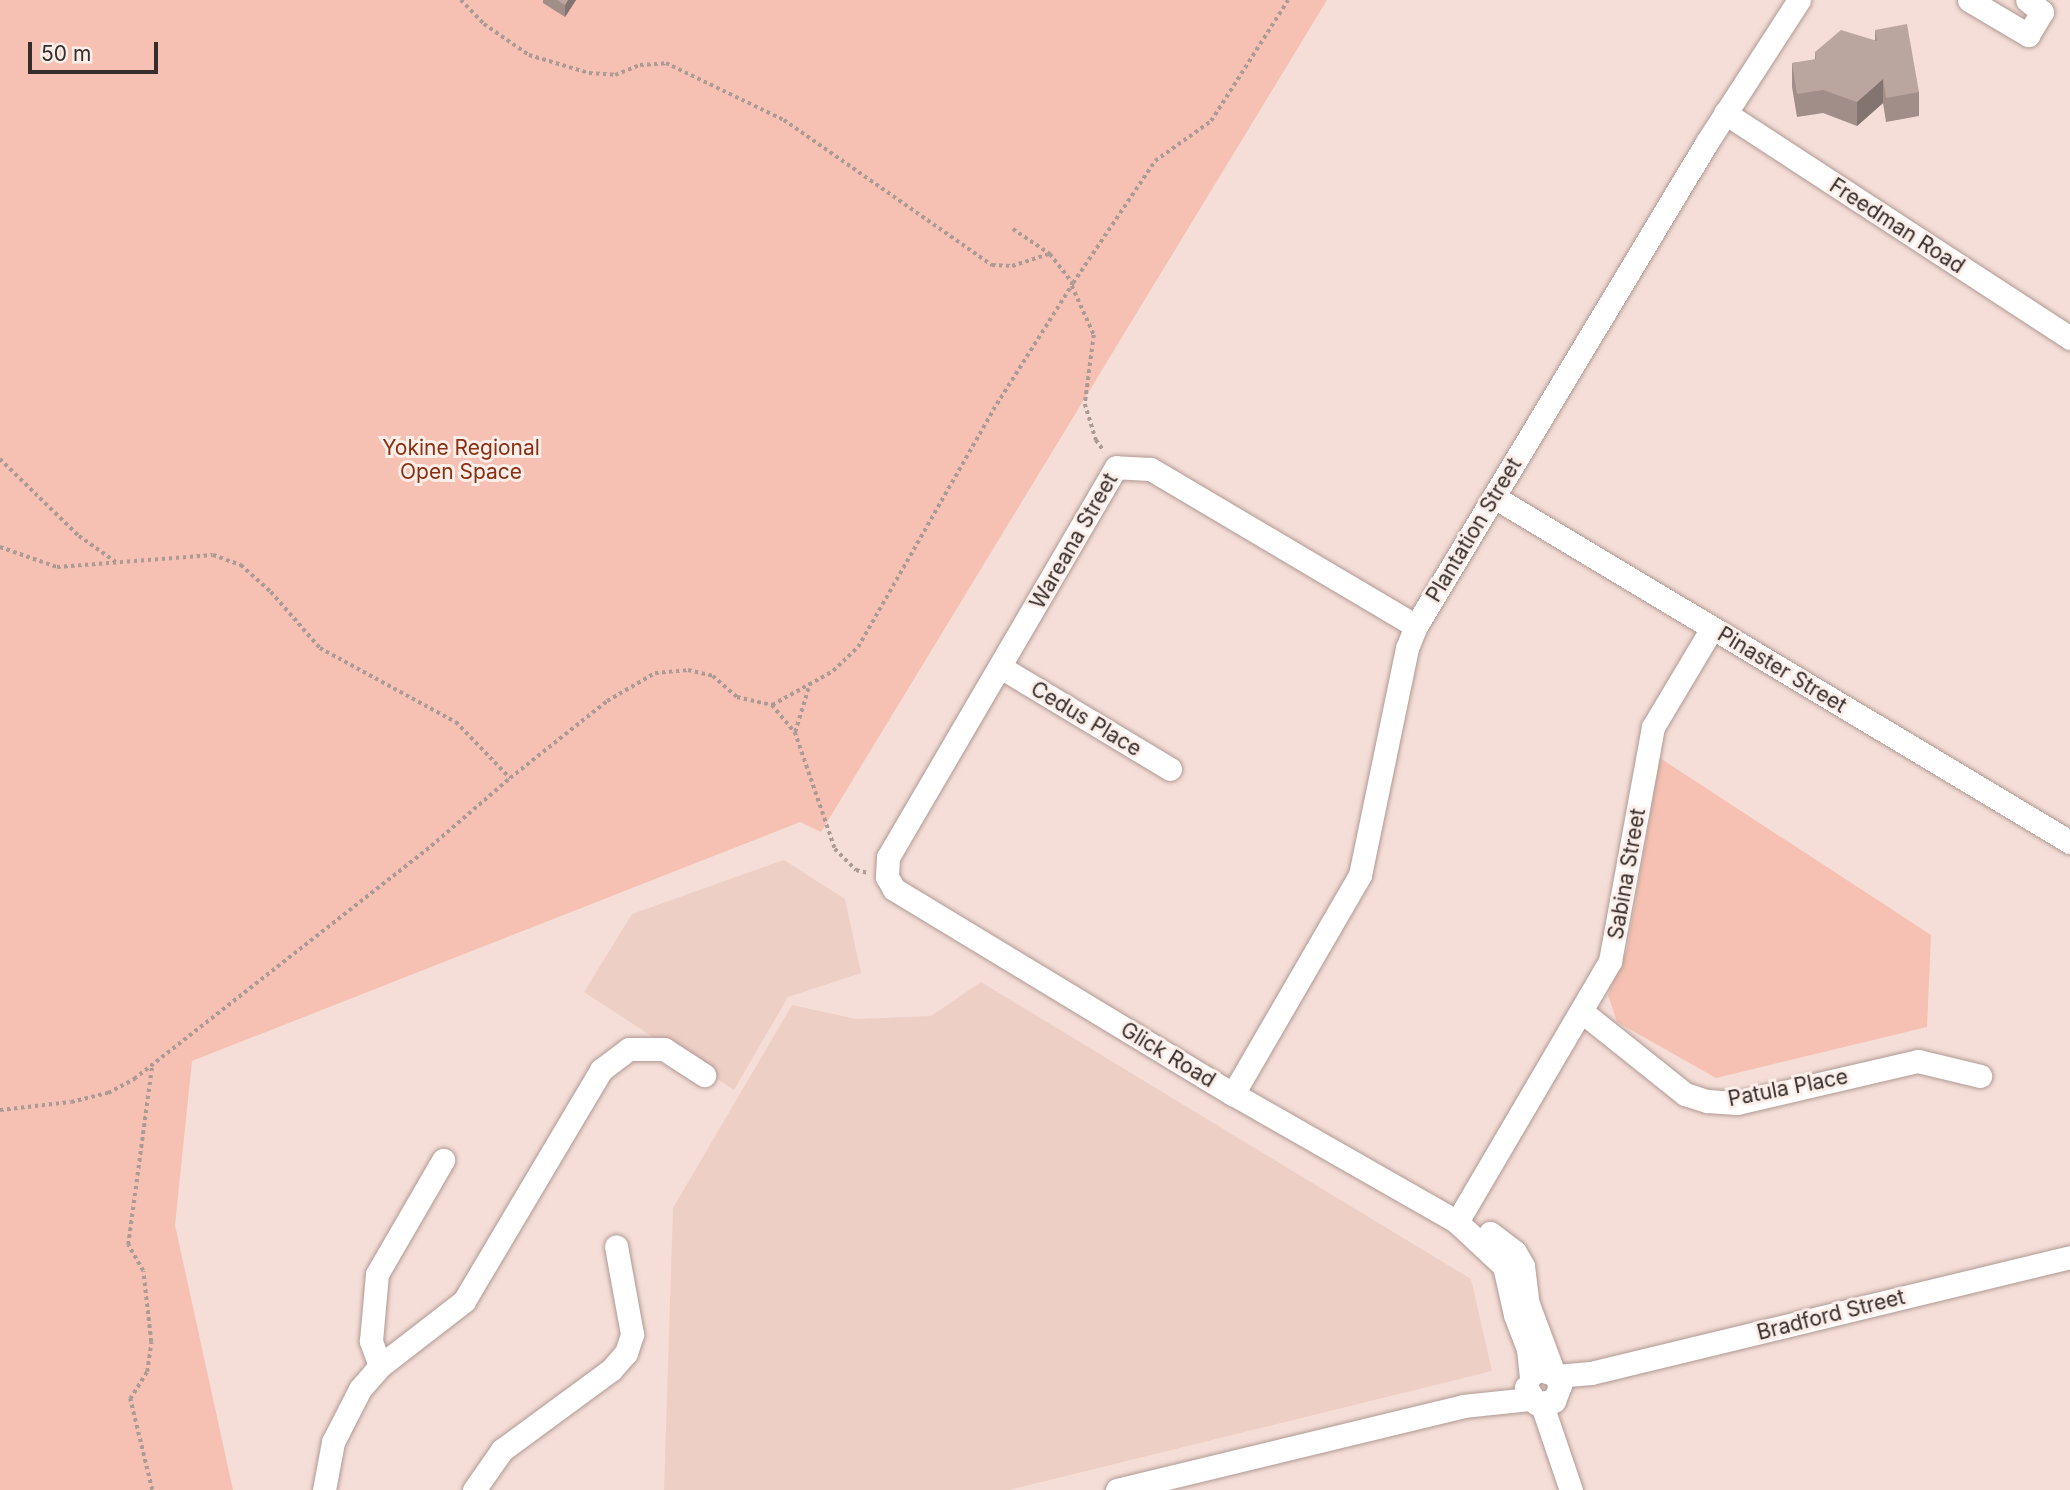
<!DOCTYPE html>
<style>
body{margin:0}
#map{position:relative;width:2070px;height:1490px;overflow:hidden;background:#f5ded7;font-family:Inter,sans-serif}
div>[style]{position:absolute}
.built>*{inset:0;background:#eecfc6}
.green>*{inset:0;background:#f6c1b2}
.path>*{height:3.5px;margin-top:-1.75px;transform-origin:0;background:repeating-linear-gradient(90deg,#ac9a95 0 3.5px,transparent 0 7px)}
.roads{filter:drop-shadow(0 0 2px #af9993) drop-shadow(0 0 2px #af9993)}
.minor>*{height:23px;margin:-11.5px;padding:0 11.5px;transform-origin:11.5px;border-radius:11.5px;background:#fff}
.wall>*{inset:0;background:#a18e89}
.shaded-wall>*{inset:0;background:#83746f}
.building>*{inset:0;background:#bba59f}
span{translate:-50% -50%;white-space:nowrap;text-align:center;line-height:1.15;-webkit-text-stroke:6px #fceee9;paint-order:stroke}
.street-label{font-size:21px;color:#362d2a}
.park-label{font-size:21px;color:#8b2f12}
.scale{position:absolute;left:28px;top:42px;width:130px;height:32px;box-sizing:border-box;border:4px solid #362d2a;border-top:0;padding-left:9px;font-size:21px;line-height:24px;white-space:nowrap;color:#362d2a;-webkit-text-stroke:5px #fceee9;paint-order:stroke}
</style>
<div id="map">
<div class="built">
<i style="clip-path:polygon(784px 860px,845px 899px,861px 973px,788px 997px,734px 1090px,584px 992px,632px 914px)"></i>
<i style="clip-path:polygon(981px 982px,1471px 1279px,1492px 1371px,1009px 1490px,664px 1490px,673px 1208px,792px 1005px,856px 1019px,931px 1016px)"></i>
</div>
<div class="green">
<i style="clip-path:polygon(0 0,1327px 0,821px 832px,800px 822px,192px 1061px,175px 1225px,233px 1490px,0 1490px)"></i>
<i style="clip-path:polygon(1660px 758px,1931px 935px,1927px 1027px,1716px 1078px,1617px 1022px,1608px 995px,1627px 949px)"></i>
</div>
<div class="path">
<i style="left:461px;top:0;width:33px;rotate:46deg"></i>
<i style="left:484px;top:24px;width:55px;rotate:34.6deg"></i>
<i style="left:529px;top:55px;width:63px;rotate:16.7deg"></i>
<i style="left:589px;top:73px;width:26px;rotate:4deg"></i>
<i style="left:615px;top:75px;width:27px;rotate:-22deg"></i>
<i style="left:640px;top:65px;width:26px;rotate:-4deg"></i>
<i style="left:666px;top:63px;width:131px;rotate:25.8deg"></i>
<i style="left:784px;top:120px;width:254px;rotate:34.9deg"></i>
<i style="left:992px;top:265px;width:20px;rotate:3deg"></i>
<i style="left:1012px;top:266px;width:40px;rotate:-18deg"></i>
<i style="left:1050px;top:254px;width:37px;rotate:52deg"></i>
<i style="left:1013px;top:229px;width:45px;rotate:34deg"></i>
<i style="left:1072px;top:286px;width:54px;rotate:65.8deg"></i>
<i style="left:1094px;top:335px;width:70px;rotate:97.4deg"></i>
<i style="left:1085px;top:404px;width:38px;rotate:73deg"></i>
<i style="left:1096px;top:440px;width:14px;rotate:54deg"></i>
<i style="left:0;top:459px;width:110px;rotate:44.3deg"></i>
<i style="left:79px;top:536px;width:45px;rotate:35.1deg"></i>
<i style="left:0;top:547px;width:60px;rotate:19.3deg"></i>
<i style="left:57px;top:567px;width:156px;rotate:-4.4deg"></i>
<i style="left:213px;top:555px;width:30px;rotate:20deg"></i>
<i style="left:241px;top:565px;width:40px;rotate:42deg"></i>
<i style="left:271px;top:592px;width:74px;rotate:48.8deg"></i>
<i style="left:320px;top:648px;width:155px;rotate:28.6deg"></i>
<i style="left:456px;top:722px;width:78px;rotate:46deg"></i>
<i style="left:510px;top:778px;width:124px;rotate:-38.4deg"></i>
<i style="left:607px;top:701px;width:56px;rotate:-30.3deg"></i>
<i style="left:655px;top:673px;width:33px;rotate:-5deg"></i>
<i style="left:688px;top:670px;width:26px;rotate:13deg"></i>
<i style="left:713px;top:676px;width:32px;rotate:41deg"></i>
<i style="left:737px;top:697px;width:36px;rotate:13deg"></i>
<i style="left:772px;top:705px;width:35px;rotate:50deg"></i>
<i style="left:795px;top:732px;width:124px;rotate:71.1deg"></i>
<i style="left:835px;top:849px;width:30px;rotate:45deg"></i>
<i style="left:856px;top:870px;width:12px;rotate:14deg"></i>
<i style="left:772px;top:705px;width:70px;rotate:-29.1deg"></i>
<i style="left:833px;top:671px;width:35px;rotate:-44deg"></i>
<i style="left:858px;top:647px;width:273px;rotate:-60.3deg"></i>
<i style="left:993px;top:410px;width:150px;rotate:-57.8deg"></i>
<i style="left:1073px;top:283px;width:147px;rotate:-56.1deg"></i>
<i style="left:1155px;top:161px;width:69px;rotate:-35.5deg"></i>
<i style="left:1211px;top:121px;width:143px;rotate:-57.5deg"></i>
<i style="left:795px;top:732px;width:51px;rotate:-73deg"></i>
<i style="left:0;top:1110px;width:71px;rotate:-6.4deg"></i>
<i style="left:71px;top:1102px;width:38px;rotate:-14deg"></i>
<i style="left:108px;top:1093px;width:30px;rotate:-28deg"></i>
<i style="left:134px;top:1079px;width:377px;rotate:-38.1deg"></i>
<i style="left:431px;top:846px;width:104px;rotate:-40.7deg"></i>
<i style="left:152px;top:1490px;width:94px;rotate:-103.6deg"></i>
<i style="left:130px;top:1399px;width:32px;rotate:-58deg"></i>
<i style="left:147px;top:1372px;width:30px;rotate:-82deg"></i>
<i style="left:151px;top:1342px;width:71px;rotate:-96.4deg"></i>
<i style="left:143px;top:1271px;width:30px;rotate:-120deg"></i>
<i style="left:128px;top:1245px;width:181px;rotate:-82.4deg"></i>
</div>
<div class="roads">
<div class="minor">
<i style="left:1969px;top:0;width:69px;rotate:30.7deg"></i>
<i style="left:2028px;top:35px;width:27px;rotate:-59deg"></i>
<i style="left:2042px;top:12px;width:19px;rotate:-141deg"></i>
<i style="left:1725px;top:113px;width:412px;rotate:33.1deg"></i>
<i style="left:1494px;top:497px;width:671px;rotate:30.92deg"></i>
<i style="left:1416px;top:626px;width:309px;rotate:-149.4deg"></i>
<i style="left:1150px;top:469px;width:34px;rotate:-177deg"></i>
<i style="left:1116px;top:467px;width:452px;rotate:120.3deg"></i>
<i style="left:888px;top:857px;width:20px;rotate:93deg"></i>
<i style="left:887px;top:877px;width:14px;rotate:60deg"></i>
<i style="left:894px;top:889px;width:396px;rotate:31.2deg"></i>
<i style="left:1233px;top:1094px;width:258px;rotate:29.7deg"></i>
<i style="left:1457px;top:1222px;width:64px;rotate:43.1deg"></i>
<i style="left:1504px;top:1266px;width:50px;rotate:77.3deg"></i>
<i style="left:1515px;top:1315px;width:36px;rotate:69deg"></i>
<i style="left:1528px;top:1349px;width:27px;rotate:84deg"></i>
<i style="left:1002px;top:668px;width:196px;rotate:31deg"></i>
<i style="left:1581px;top:1011px;width:133px;rotate:38.6deg"></i>
<i style="left:1685px;top:1094px;width:23px;rotate:18deg"></i>
<i style="left:1707px;top:1101px;width:30px;rotate:4deg"></i>
<i style="left:1737px;top:1103px;width:186px;rotate:-13.1deg"></i>
<i style="left:1918px;top:1061px;width:64px;rotate:13.6deg"></i>
<i style="left:1233px;top:1094px;width:253px;rotate:-59.9deg"></i>
<i style="left:1360px;top:875px;width:232px;rotate:-78.3deg"></i>
<i style="left:1407px;top:648px;width:24px;rotate:-68deg"></i>
<i style="left:1416px;top:626px;width:565px;rotate:-58.98deg"></i>
<i style="left:1707px;top:142px;width:169px;rotate:-57.1deg"></i>
<i style="left:1457px;top:1222px;width:303px;rotate:-59.6deg"></i>
<i style="left:1610px;top:961px;width:238px;rotate:-79.6deg"></i>
<i style="left:1653px;top:727px;width:115px;rotate:-59.2deg"></i>
<i style="left:1490px;top:1233px;width:31px;rotate:37deg"></i>
<i style="left:1515px;top:1252px;width:16px;rotate:60deg"></i>
<i style="left:1523px;top:1266px;width:38px;rotate:83deg"></i>
<i style="left:1528px;top:1304px;width:75px;rotate:69.6deg"></i>
<i style="left:380px;top:1366px;width:27px;rotate:-110deg"></i>
<i style="left:371px;top:1341px;width:67px;rotate:-84.9deg"></i>
<i style="left:377px;top:1274px;width:132px;rotate:-59.9deg"></i>
<i style="left:1556px;top:1376px;width:35px;rotate:-5deg"></i>
<i style="left:1591px;top:1373px;width:493px;rotate:-13.6deg"></i>
<i style="left:1526px;top:1387px;width:19px;rotate:58deg"></i>
<i style="left:1536px;top:1403px;width:18px;rotate:-6deg"></i>
<i style="left:1554px;top:1401px;width:17px;rotate:-69deg"></i>
<i style="left:1560px;top:1385px;width:13px;rotate:-119deg"></i>
<i style="left:1554px;top:1374px;width:11px;rotate:-165deg"></i>
<i style="left:1542px;top:1405px;width:90px;rotate:71.2deg"></i>
<i style="left:324px;top:1490px;width:49px;rotate:-79.4deg"></i>
<i style="left:333px;top:1442px;width:59px;rotate:-63deg"></i>
<i style="left:360px;top:1389px;width:30px;rotate:-49deg"></i>
<i style="left:380px;top:1366px;width:106px;rotate:-37.7deg"></i>
<i style="left:464px;top:1301px;width:269px;rotate:-59.3deg"></i>
<i style="left:601px;top:1070px;width:35px;rotate:-37deg"></i>
<i style="left:629px;top:1049px;width:35px"></i>
<i style="left:664px;top:1049px;width:48px;rotate:33deg"></i>
<i style="left:474px;top:1490px;width:49px;rotate:-55deg"></i>
<i style="left:502px;top:1450px;width:135px;rotate:-36.3deg"></i>
<i style="left:611px;top:1370px;width:23px;rotate:-49deg"></i>
<i style="left:626px;top:1353px;width:20px;rotate:-72deg"></i>
<i style="left:632px;top:1334px;width:89px;rotate:-100.3deg"></i>
<i style="left:1117px;top:1490px;width:356px;rotate:-13.6deg"></i>
<i style="left:1463px;top:1406px;width:67px;rotate:-6deg"></i>
</div>
</div>
<div class="wall">
<i style="clip-path:polygon(543px 0,576px 0,565px 17px,543px 3px)"></i>
<i style="clip-path:polygon(1875px 30px,1919px 92px,1919px 116px,1886px 122px,1883px 103px,1857px 126px,1823px 113px,1797px 117px,1792px 87px,1792px 63px,1815px 60px,1815px 52px,1875px 40px)"></i>
</div>
<div class="shaded-wall">
<i style="clip-path:polygon(568px 0,576px 0,565px 17px,565px 5px)"></i>
<i style="clip-path:polygon(1883px 79px,1883px 103px,1857px 126px,1857px 102px)"></i>
</div>
<div class="building">
<i style="clip-path:polygon(557px 0,568px 0,565px 5px)"></i>
<i style="clip-path:polygon(1907px 24px,1919px 92px,1886px 98px,1883px 79px,1857px 102px,1823px 90px,1797px 94px,1792px 63px,1816px 59px,1815px 52px,1841px 30px,1877px 41px,1875px 30px)"></i>
</div>
<div class="street-label">
<span style="left:1897px;top:226px;rotate:33deg">Freedman Road</span>
<span style="left:1474px;top:530px;rotate:-59deg">Plantation Street</span>
<span style="left:1074px;top:541px;rotate:-60deg">Wareana Street</span>
<span style="left:1782px;top:670px;rotate:31deg">Pinaster Street</span>
<span style="left:1086px;top:719px;rotate:31deg">Cedus Place</span>
<span style="left:1627px;top:874px;rotate:-80deg">Sabina Street</span>
<span style="left:1168px;top:1055px;rotate:31deg">Glick Road</span>
<span style="left:1788px;top:1088px;rotate:-11deg">Patula Place</span>
<span style="left:1831px;top:1315px;rotate:-14deg">Bradford Street</span>
</div>
<div class="park-label">
<span style="left:461px;top:460px">Yokine Regional<br>Open Space</span>
</div>
<div class="scale">50 m</div>
</div>
